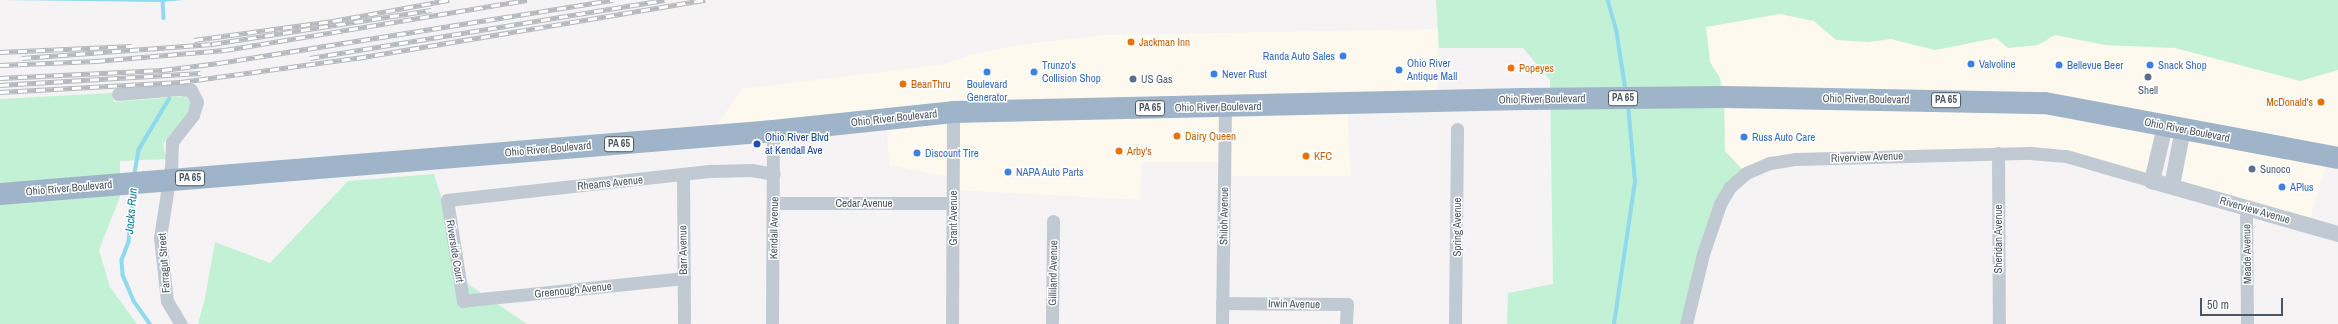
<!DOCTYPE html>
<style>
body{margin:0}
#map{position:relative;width:2338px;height:324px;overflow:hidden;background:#f5f3f3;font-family:"Archivo Narrow",sans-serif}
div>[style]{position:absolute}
.commercial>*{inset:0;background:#fdf9ef}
.green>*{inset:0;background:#c3f1d5}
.water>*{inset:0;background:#90daee}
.stream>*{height:3.5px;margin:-1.75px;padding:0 1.75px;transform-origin:1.75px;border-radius:1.75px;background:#90daee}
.minor>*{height:13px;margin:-6.5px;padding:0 6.5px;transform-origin:6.5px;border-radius:6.5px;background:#c1cad2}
.tertiary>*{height:16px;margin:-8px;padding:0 8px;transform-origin:8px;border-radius:8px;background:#c1cad2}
.trunk>*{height:22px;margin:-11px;padding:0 11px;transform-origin:11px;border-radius:11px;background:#9fb4c9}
.rail>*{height:4.5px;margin-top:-2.25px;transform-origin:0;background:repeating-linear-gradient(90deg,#fff 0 9px,#b5b8bd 0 18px);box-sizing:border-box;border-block:1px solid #b5b8bd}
.dots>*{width:11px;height:11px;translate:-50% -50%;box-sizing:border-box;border:2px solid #fff;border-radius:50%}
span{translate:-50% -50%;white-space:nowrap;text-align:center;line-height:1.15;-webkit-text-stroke:3px #fff;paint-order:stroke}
.shield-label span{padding:1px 3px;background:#fff;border:1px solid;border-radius:3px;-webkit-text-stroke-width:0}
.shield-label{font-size:10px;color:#4a5661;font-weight:700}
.food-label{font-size:11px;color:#c56008}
.left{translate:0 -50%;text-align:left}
.right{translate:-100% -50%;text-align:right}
.shop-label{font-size:11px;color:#366cbe}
.service-label{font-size:11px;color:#4e5e75}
.street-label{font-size:11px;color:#4a5661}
.transit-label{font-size:11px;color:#164399}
.water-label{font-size:12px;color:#0c7c9b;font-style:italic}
.scale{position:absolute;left:2200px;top:298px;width:83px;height:18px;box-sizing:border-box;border:2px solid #4a5661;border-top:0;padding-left:5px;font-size:12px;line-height:14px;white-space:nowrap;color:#4a5661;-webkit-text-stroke:3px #fff;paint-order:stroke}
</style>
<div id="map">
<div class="commercial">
<i style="clip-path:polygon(1780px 14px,1814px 21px,1824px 31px,1868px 42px,1891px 39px,1935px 50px,1996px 38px,2038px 45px,2055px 35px,2105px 45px,2175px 48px,2300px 81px,2338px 70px,2338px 158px,2329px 157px,2308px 225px,2172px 186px,2179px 147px,2166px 126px,2152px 181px,2066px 156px,1796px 159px,1746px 173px,1725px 151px,1724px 97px,1720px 78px,1710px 62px,1706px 27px)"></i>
<i style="clip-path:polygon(1438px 29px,1437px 102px,1347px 104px,1351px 176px,1224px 176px,1224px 162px,1142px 162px,1141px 200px,953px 190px,953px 178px,889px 165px,886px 119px,708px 137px,742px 89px,946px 64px,969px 55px,1019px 45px,1104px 35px)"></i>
</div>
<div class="green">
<i style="clip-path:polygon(1436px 0,2338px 0,2338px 70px,2300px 81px,2175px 48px,2105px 45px,2055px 35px,2038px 45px,2008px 48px,1996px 38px,1935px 50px,1891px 39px,1868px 42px,1836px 40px,1814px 21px,1780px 14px,1706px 27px,1710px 62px,1720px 78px,1724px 97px,1725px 151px,1746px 173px,1730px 187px,1686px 324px,1507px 324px,1508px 293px,1553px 284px,1550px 80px,1523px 48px,1439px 48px)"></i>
<i style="clip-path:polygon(112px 93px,114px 102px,186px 96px,191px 103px,187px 113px,163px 144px,166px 159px,120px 161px,120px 197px,99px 250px,110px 287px,137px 324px,0 324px,0 99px)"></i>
<i style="clip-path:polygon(434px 174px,468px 284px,527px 324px,198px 324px,205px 298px,215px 242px,270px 263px,348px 181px)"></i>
</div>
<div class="water">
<i style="clip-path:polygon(1px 0,183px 0,163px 2px)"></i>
</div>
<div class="stream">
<i style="left:163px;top:0;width:18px;rotate:87deg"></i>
<i style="left:1608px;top:0;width:33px;rotate:74deg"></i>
<i style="left:1617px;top:32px;width:60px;rotate:81.3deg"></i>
<i style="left:134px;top:176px;width:27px;rotate:-80deg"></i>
<i style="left:139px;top:149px;width:58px;rotate:-59deg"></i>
<i style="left:134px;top:190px;width:52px;rotate:95.5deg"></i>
<i style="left:129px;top:242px;width:19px;rotate:111deg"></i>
<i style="left:122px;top:260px;width:15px;rotate:86deg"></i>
<i style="left:123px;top:275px;width:28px;rotate:67deg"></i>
<i style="left:134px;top:301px;width:28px;rotate:55deg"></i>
<i style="left:1614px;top:324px;width:144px;rotate:-81.6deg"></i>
<i style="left:1635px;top:182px;width:77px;rotate:-95.2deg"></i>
</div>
<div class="minor">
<i style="left:118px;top:94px;width:61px;rotate:-4.7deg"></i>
<i style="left:179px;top:89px;width:12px;rotate:5deg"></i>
<i style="left:191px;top:90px;width:13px;rotate:63deg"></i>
<i style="left:197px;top:102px;width:14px;rotate:107deg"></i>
<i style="left:193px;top:115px;width:34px;rotate:128deg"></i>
<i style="left:172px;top:142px;width:25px;rotate:92deg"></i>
<i style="left:171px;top:167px;width:71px;rotate:98.9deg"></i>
<i style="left:160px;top:237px;width:64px;rotate:83.8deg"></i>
<i style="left:167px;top:301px;width:27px;rotate:59deg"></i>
<i style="left:1998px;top:153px;width:171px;rotate:89.7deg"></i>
<i style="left:683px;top:176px;width:148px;rotate:89.6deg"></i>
<i style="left:774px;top:203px;width:179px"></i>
<i style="left:2246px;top:208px;width:116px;rotate:89.5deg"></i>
<i style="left:684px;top:278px;width:222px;rotate:174.1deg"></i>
<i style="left:463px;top:301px;width:102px;rotate:-99deg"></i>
<i style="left:447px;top:200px;width:266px;rotate:-6.3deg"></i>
<i style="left:711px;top:171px;width:40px;rotate:-1.4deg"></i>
<i style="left:751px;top:170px;width:23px;rotate:10deg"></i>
<i style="left:1222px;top:303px;width:125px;rotate:0.5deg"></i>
<i style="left:1347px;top:304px;width:20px;rotate:93deg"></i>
<i style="left:772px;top:324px;width:193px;rotate:-89.7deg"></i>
<i style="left:952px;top:324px;width:212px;rotate:-89.7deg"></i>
<i style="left:1052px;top:324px;width:103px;rotate:-89.4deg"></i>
<i style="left:1222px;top:324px;width:217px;rotate:-89.2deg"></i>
<i style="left:1455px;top:324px;width:195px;rotate:-89.4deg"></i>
<i style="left:1686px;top:324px;width:72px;rotate:-76.3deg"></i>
<i style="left:1703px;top:254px;width:53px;rotate:-71.2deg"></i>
<i style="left:1720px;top:204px;width:20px;rotate:-60deg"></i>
<i style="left:1730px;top:187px;width:21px;rotate:-41deg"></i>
<i style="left:1746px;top:173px;width:26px;rotate:-23deg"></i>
<i style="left:1770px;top:163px;width:26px;rotate:-9deg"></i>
<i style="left:1796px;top:159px;width:234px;rotate:-1.5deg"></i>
<i style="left:2030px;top:153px;width:36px;rotate:5deg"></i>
<i style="left:2066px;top:156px;width:90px;rotate:16.2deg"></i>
</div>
<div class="tertiary">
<i style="left:2165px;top:126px;width:57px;rotate:103.3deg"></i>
<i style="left:2152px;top:181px;width:193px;rotate:15.9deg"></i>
<i style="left:2172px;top:186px;width:58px;rotate:-79.1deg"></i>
</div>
<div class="trunk">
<i style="left:0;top:194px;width:776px;rotate:-4.66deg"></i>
<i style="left:773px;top:131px;width:181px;rotate:-6deg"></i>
<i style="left:953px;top:112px;width:570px;rotate:-1.31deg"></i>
<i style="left:1523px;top:99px;width:201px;rotate:-0.6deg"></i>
<i style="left:1724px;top:97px;width:321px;rotate:1.1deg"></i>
<i style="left:2045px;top:103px;width:298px;rotate:10.6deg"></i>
</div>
<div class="rail">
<i style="left:194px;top:40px;width:140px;rotate:-7.8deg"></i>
<i style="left:333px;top:21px;width:118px;rotate:-10.3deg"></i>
<i style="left:0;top:52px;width:132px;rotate:-2.6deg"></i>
<i style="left:22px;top:58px;width:191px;rotate:-4.2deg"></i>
<i style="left:212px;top:44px;width:222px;rotate:-8.8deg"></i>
<i style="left:310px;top:58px;width:359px;rotate:-9.3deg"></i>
<i style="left:0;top:65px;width:96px;rotate:-2.4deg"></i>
<i style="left:96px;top:61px;width:129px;rotate:-4.9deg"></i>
<i style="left:225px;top:50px;width:306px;rotate:-9.4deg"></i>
<i style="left:0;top:78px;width:163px;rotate:-2.8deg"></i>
<i style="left:163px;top:70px;width:56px;rotate:-7.1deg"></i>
<i style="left:219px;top:63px;width:399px;rotate:-9.1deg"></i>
<i style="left:0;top:85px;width:201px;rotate:-3.4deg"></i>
<i style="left:0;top:92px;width:181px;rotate:-3.2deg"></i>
<i style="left:181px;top:82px;width:178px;rotate:-7.8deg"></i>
<i style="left:357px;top:58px;width:353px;rotate:-9.5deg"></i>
</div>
<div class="dots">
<i style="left:1131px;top:42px;background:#e8710a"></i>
<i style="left:1343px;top:56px;background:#3f7fe0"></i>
<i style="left:1971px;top:64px;background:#3f7fe0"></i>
<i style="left:2059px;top:65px;background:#3f7fe0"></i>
<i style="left:2150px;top:65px;background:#3f7fe0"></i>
<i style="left:1511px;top:68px;background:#e8710a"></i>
<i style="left:1399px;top:70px;background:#3f7fe0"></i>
<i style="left:987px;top:72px;background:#3f7fe0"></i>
<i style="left:1034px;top:72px;background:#3f7fe0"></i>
<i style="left:1214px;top:74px;background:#3f7fe0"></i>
<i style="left:2148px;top:77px;background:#5c6f8a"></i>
<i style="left:1133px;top:79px;background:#5c6f8a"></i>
<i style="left:903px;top:84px;background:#e8710a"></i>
<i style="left:2321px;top:102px;background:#e8710a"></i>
<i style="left:1177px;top:136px;background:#e8710a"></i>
<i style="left:1744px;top:137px;background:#3f7fe0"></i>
<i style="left:757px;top:144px;background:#1a4fb4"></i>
<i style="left:1119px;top:151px;background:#e8710a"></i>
<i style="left:917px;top:153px;background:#3f7fe0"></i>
<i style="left:1306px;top:156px;background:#e8710a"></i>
<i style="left:2252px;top:169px;background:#5c6f8a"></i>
<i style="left:1008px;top:172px;background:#3f7fe0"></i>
<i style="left:2282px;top:187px;background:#3f7fe0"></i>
</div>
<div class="shield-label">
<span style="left:1623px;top:98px">PA 65</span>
<span style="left:1946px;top:100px">PA 65</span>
<span style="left:1150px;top:108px">PA 65</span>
<span style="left:619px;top:144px">PA 65</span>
<span style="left:190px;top:178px">PA 65</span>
</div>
<div class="food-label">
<span class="left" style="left:1139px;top:42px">Jackman Inn</span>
<span class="left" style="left:1519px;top:68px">Popeyes</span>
<span class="left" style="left:911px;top:84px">BeanThru</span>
<span class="right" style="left:2313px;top:102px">McDonald's</span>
<span class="left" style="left:1185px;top:136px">Dairy Queen</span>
<span class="left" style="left:1127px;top:151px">Arby's</span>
<span class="left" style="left:1314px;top:156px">KFC</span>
</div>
<div class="shop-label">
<span class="right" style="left:1335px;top:56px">Randa Auto Sales</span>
<span class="left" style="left:1407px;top:70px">Ohio River<br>Antique Mall</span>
<span class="left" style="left:1979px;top:64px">Valvoline</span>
<span class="left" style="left:2067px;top:65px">Bellevue Beer</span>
<span class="left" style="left:2158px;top:65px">Snack Shop</span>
<span class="left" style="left:1042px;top:72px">Trunzo's<br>Collision Shop</span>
<span class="left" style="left:1222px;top:74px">Never Rust</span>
<span style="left:987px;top:91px">Boulevard<br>Generator</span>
<span class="left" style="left:1752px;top:137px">Russ Auto Care</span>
<span class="left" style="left:925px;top:153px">Discount Tire</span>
<span class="left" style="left:1016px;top:172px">NAPA Auto Parts</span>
<span class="left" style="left:2290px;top:187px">APlus</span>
</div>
<div class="service-label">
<span class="left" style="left:1141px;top:79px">US Gas</span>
<span style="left:2148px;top:90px">Shell</span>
<span class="left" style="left:2260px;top:169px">Sunoco</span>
</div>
<div class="street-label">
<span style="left:1542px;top:99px;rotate:-1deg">Ohio River Boulevard</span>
<span style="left:1866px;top:99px;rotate:1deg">Ohio River Boulevard</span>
<span style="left:1218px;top:107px;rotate:-1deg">Ohio River Boulevard</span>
<span style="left:894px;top:118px;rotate:-6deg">Ohio River Boulevard</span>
<span style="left:2187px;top:130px;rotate:11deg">Ohio River Boulevard</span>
<span style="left:548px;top:149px;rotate:-5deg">Ohio River Boulevard</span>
<span style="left:1867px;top:157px;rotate:-2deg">Riverview Avenue</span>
<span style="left:610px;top:183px;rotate:-6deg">Rheams Avenue</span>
<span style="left:69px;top:188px;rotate:-5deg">Ohio River Boulevard</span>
<span style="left:864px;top:203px">Cedar Avenue</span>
<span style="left:2255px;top:210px;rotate:16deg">Riverview Avenue</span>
<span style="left:1224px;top:216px;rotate:-89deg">Shiloh Avenue</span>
<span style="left:953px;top:218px;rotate:-90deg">Grant Avenue</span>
<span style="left:1457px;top:227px;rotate:-90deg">Spring Avenue</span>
<span style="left:774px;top:228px;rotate:-89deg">Kendall Avenue</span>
<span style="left:1998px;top:239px;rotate:-90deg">Sheridan Avenue</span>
<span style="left:683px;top:250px;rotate:-91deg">Barr Avenue</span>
<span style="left:455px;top:251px;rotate:81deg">Riverside Court</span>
<span style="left:2247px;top:254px;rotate:-91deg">Meade Avenue</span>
<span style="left:164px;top:263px;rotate:-94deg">Farragut Street</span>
<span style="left:1053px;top:273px;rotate:-89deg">Gilliland Avenue</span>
<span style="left:573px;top:290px;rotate:-6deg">Greenough Avenue</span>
<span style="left:1294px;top:304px;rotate:1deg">Irwin Avenue</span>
</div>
<div class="transit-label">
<span class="left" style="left:765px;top:144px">Ohio River Blvd<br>at Kendall Ave</span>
</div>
<div class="water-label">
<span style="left:132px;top:211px;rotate:-85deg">Jacks Run</span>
</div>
<div class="scale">50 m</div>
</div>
